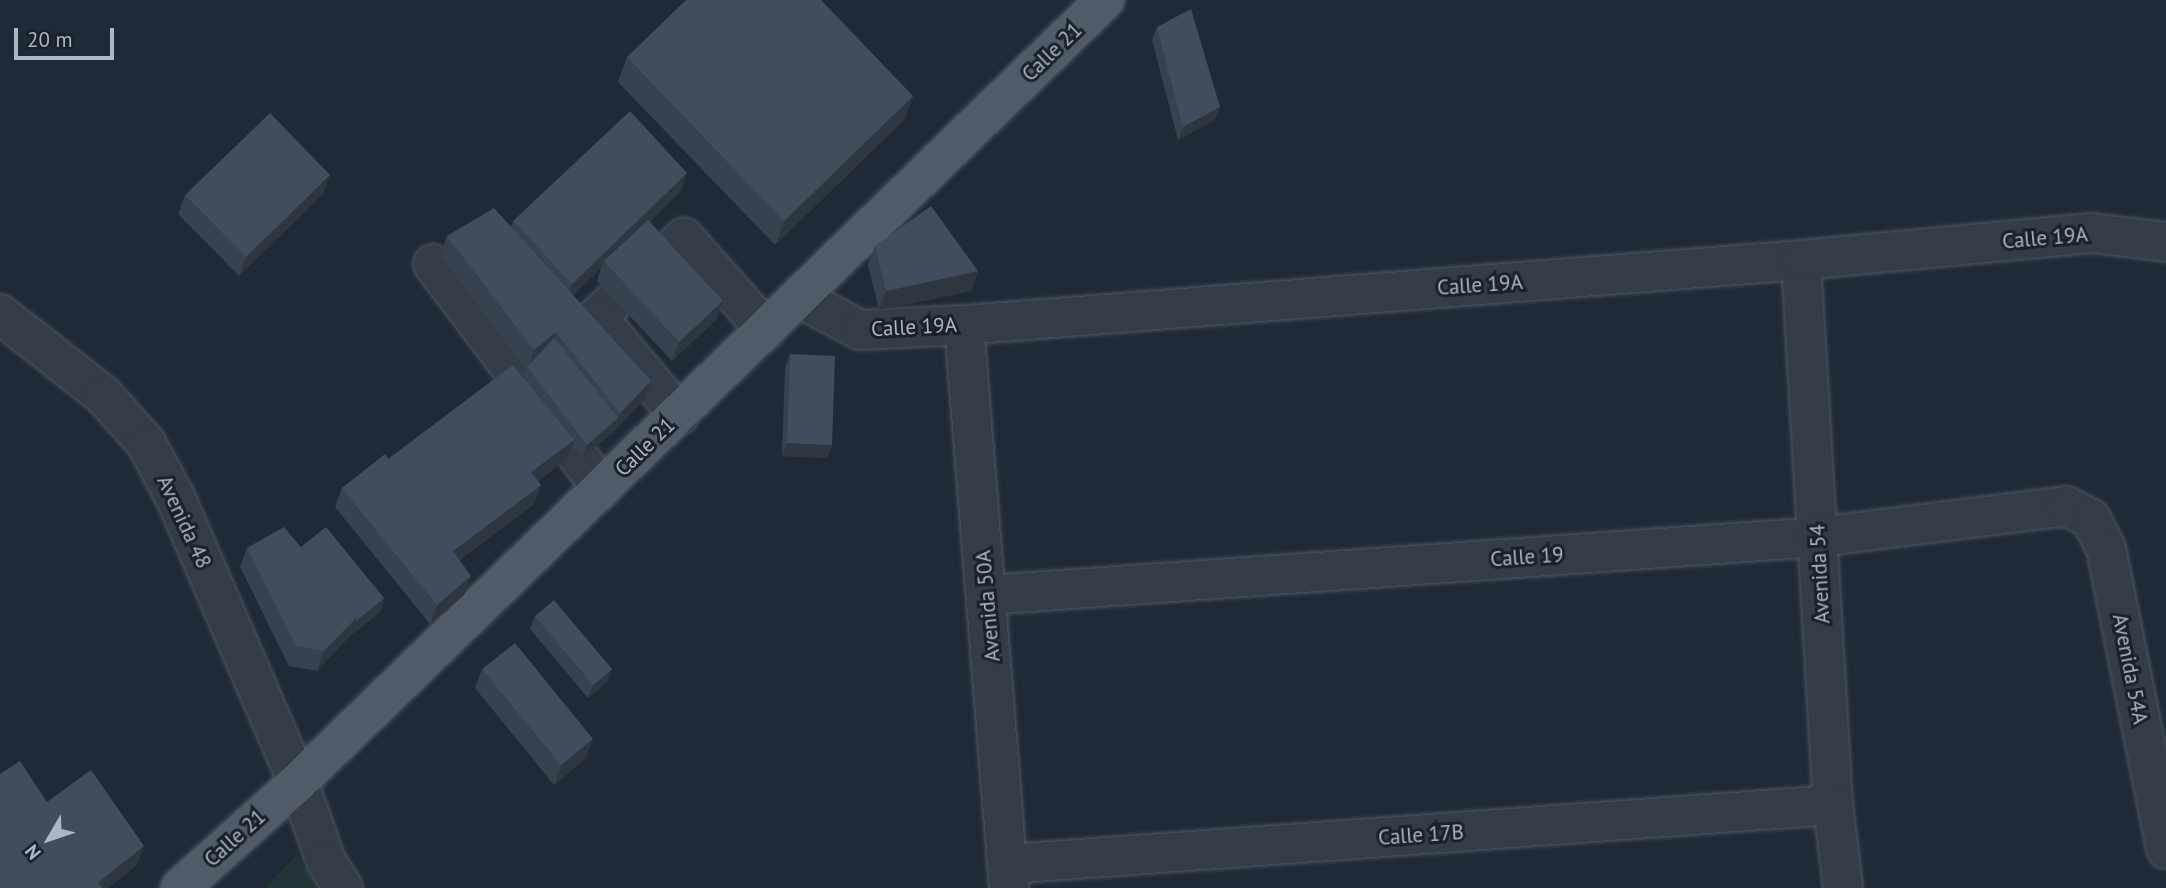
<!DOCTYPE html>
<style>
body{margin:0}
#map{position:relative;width:2166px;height:888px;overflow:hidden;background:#202a37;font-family:"PT Sans",sans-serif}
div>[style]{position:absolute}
.green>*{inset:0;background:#223638}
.roads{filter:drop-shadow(0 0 2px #4e5762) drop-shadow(0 0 2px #4e5762)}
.minor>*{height:38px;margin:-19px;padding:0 19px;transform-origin:19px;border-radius:19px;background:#333c47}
.major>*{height:38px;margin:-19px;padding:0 19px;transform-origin:19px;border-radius:19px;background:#515b68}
.wall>*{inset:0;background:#38424f}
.shaded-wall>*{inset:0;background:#2e3640}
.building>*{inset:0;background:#414d5c}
span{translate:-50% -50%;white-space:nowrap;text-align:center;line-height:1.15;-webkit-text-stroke:6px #19212c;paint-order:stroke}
.street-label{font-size:21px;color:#adb7c4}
.north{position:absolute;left:14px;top:804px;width:70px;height:70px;-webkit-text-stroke:5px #19212c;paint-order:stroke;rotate:231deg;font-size:19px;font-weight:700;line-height:28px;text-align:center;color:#adb7c4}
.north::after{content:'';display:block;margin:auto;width:24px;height:32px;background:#adb7c4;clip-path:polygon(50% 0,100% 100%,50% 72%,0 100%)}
.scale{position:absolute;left:14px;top:28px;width:100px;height:32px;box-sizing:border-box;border:4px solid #adb7c4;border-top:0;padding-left:9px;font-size:21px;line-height:24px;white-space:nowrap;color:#adb7c4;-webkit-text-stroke:5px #19212c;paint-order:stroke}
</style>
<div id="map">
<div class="green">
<i style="clip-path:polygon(297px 855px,317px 888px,265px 888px)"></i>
</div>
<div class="roads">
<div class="minor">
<i style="left:664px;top:257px;width:28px;rotate:-44deg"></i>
<i style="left:684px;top:238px;width:123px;rotate:48.3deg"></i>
<i style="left:1801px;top:260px;width:546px;rotate:86.64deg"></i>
<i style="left:1833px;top:805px;width:84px;rotate:83.1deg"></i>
<i style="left:433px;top:264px;width:281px;rotate:53deg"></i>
<i style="left:800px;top:298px;width:68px;rotate:28.1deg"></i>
<i style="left:860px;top:330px;width:104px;rotate:-2.8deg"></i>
<i style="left:964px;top:325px;width:840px;rotate:-4.44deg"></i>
<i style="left:1801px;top:260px;width:292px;rotate:-5.3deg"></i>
<i style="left:2092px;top:233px;width:75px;rotate:6.9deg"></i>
<i style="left:613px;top:302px;width:22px;rotate:137deg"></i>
<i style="left:597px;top:317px;width:128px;rotate:50.1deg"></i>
<i style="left:0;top:314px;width:131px;rotate:38.2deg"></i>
<i style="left:103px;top:395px;width:64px;rotate:48.1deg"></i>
<i style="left:146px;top:443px;width:64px;rotate:61.8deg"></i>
<i style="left:176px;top:499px;width:308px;rotate:66.7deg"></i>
<i style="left:298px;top:782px;width:84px;rotate:70.5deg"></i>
<i style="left:326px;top:861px;width:32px;rotate:58deg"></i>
<i style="left:964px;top:325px;width:565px;rotate:85.43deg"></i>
<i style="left:987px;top:595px;width:833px;rotate:-3.99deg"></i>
<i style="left:1818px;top:537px;width:250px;rotate:-7.1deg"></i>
<i style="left:2066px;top:506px;width:28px;rotate:27deg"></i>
<i style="left:2091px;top:519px;width:33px;rotate:63deg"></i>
<i style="left:2106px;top:548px;width:307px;rotate:78.7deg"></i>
<i style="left:1008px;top:864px;width:827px;rotate:-4.09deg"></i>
</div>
<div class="major">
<i style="left:180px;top:888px;width:159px;rotate:-41.9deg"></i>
<i style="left:298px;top:782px;width:1124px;rotate:-44.1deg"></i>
</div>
</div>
<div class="wall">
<i style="clip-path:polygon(1157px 27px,1215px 120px,1178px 140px,1152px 40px)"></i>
<i style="clip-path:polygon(627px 57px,913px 96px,904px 120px,775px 245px,618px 82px)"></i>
<i style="clip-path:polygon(687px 173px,680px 192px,650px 221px,716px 320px,672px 361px,597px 281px,601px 268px,573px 295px,651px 381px,644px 400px,613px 432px,582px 459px,572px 445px,567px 459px,538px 481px,541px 485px,534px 504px,460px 560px,464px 595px,430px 624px,335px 507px,342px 488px,388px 459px,523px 377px,526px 369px,440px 255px,447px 236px,511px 227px,513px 221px)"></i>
<i style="clip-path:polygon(323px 194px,239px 276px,178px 214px,185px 195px)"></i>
<i style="clip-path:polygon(875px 246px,978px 271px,971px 291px,879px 310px,868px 265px)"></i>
<i style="clip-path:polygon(790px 354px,832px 445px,827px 458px,782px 456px,785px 368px)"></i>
<i style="clip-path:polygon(301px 547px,384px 598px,380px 612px,351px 635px,317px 671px,289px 666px,240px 567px,247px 548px)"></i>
<i style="clip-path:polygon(535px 616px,612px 669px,607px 682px,588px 698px,530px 629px)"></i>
<i style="clip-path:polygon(482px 669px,586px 758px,554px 785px,475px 688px)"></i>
</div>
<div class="shaded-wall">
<i style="clip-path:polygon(913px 96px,904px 120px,775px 245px,784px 221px)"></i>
<i style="clip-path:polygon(1220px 107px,1215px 120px,1178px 140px,1183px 127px)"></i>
<i style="clip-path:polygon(687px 173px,680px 192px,606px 263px,604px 261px,601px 268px,565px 303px,572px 284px)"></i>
<i style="clip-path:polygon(330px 175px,323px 194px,239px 276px,246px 257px)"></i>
<i style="clip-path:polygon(978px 271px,971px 291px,879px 310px,886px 291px)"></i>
<i style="clip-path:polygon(723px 301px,716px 320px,672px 361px,679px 342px)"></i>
<i style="clip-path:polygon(556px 332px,549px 351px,528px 368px,534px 350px)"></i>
<i style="clip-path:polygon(651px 381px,644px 400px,613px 432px,582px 459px,587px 445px,618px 418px,620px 413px)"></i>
<i style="clip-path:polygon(574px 440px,567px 459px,524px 491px,531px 472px)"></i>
<i style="clip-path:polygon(787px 443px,832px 445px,827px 458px,782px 456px)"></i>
<i style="clip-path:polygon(541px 485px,534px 504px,446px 570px,453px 551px)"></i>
<i style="clip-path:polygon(471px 576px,464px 595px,430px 624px,437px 605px)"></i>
<i style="clip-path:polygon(384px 598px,380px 612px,351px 635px,317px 671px,324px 651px,358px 616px)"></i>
<i style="clip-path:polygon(612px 669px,607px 682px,588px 698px,593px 685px)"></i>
<i style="clip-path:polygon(593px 739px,586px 758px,554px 785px,561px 765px)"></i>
<i style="clip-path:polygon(144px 846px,137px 865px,109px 888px,97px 888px,98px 883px)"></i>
</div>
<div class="building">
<i style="clip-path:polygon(686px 0,821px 0,913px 96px,784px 221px,627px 57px)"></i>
<i style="clip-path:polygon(1191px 9px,1220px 107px,1183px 127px,1157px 27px)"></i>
<i style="clip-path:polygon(630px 111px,687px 173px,572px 284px,513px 221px)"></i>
<i style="clip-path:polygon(270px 113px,330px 175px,246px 257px,185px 195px)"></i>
<i style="clip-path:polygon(931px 206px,978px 271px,886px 291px,875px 246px)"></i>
<i style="clip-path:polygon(494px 208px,651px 381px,620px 413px,556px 332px,534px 350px,447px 236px)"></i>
<i style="clip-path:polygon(648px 220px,723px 301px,679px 342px,604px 261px)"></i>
<i style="clip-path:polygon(554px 338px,618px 418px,587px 445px,527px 367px)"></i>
<i style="clip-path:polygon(790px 354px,835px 356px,832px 445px,787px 443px)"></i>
<i style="clip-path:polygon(513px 365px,574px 440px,531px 472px,541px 485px,453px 551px,471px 576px,437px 605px,342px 488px,385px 454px,388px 459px)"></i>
<i style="clip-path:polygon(284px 527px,358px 616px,324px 651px,296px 646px,247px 548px)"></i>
<i style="clip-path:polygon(326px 527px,384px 598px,355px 622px,358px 616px,301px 547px)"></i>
<i style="clip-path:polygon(554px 600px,612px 669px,593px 685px,535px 616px)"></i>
<i style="clip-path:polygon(515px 643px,593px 739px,561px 765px,482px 669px)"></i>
<i style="clip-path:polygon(20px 761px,47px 802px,91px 770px,144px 846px,98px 883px,102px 888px,0 888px,0 774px)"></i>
</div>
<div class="street-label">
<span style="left:1052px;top:52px;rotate:-44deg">Calle 21</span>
<span style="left:2045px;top:238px;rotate:-5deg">Calle 19A</span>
<span style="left:1480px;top:285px;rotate:-4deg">Calle 19A</span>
<span style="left:914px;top:327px;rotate:-3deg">Calle 19A</span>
<span style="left:645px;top:447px;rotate:-44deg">Calle 21</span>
<span style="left:184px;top:522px;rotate:65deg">Avenida 48</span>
<span style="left:1527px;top:557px;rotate:-4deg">Calle 19</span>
<span style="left:1820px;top:574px;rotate:-93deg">Avenida 54</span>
<span style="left:988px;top:606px;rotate:-95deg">Avenida 50A</span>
<span style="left:2130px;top:669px;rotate:79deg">Avenida 54A</span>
<span style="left:1421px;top:835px;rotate:-4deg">Calle 17B</span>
<span style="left:235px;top:838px;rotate:-42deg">Calle 21</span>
</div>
<div class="north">N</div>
<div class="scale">20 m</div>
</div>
